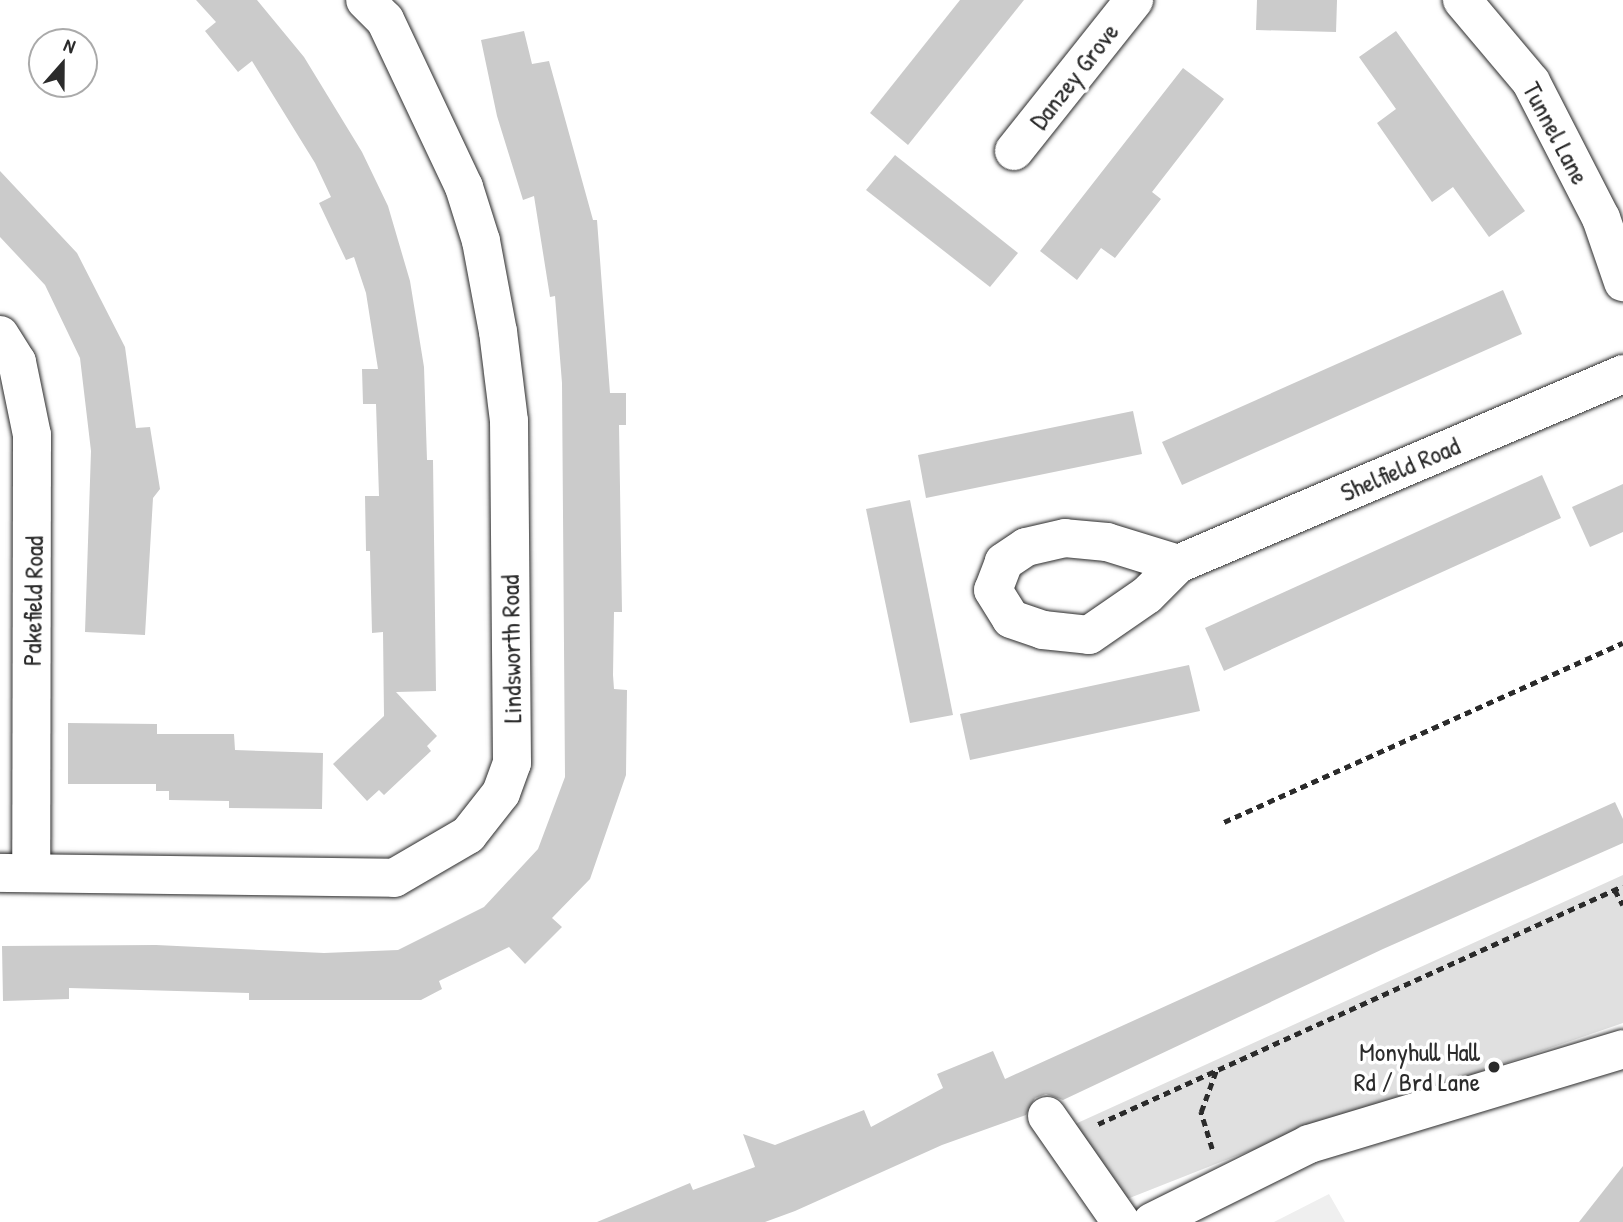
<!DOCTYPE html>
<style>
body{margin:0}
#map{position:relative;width:1623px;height:1222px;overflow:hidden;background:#fff;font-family:"Patrick Hand",sans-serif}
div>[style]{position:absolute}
.built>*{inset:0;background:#efefef}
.green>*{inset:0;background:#e0e0e0}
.building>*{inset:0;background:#cbcbcb}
.path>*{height:4.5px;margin-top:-2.25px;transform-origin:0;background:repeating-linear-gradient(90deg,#2b2b2b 0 7px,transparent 0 12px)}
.roads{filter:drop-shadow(0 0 2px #2b2b2b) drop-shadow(0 0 2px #2b2b2b)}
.minor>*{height:38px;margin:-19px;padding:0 19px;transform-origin:19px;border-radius:19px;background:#fff}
.dots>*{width:19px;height:19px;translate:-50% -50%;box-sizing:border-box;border:4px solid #fff;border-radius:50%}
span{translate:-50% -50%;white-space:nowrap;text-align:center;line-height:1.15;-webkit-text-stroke:7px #fff;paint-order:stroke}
.street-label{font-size:26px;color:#2b2b2b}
.poi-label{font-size:26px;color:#2b2b2b}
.right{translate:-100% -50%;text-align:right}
.north{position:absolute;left:28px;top:28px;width:70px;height:70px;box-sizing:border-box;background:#fff;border:2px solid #aaa;border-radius:50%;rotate:21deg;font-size:19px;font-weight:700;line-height:28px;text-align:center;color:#2b2b2b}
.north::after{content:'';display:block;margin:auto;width:24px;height:32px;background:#2b2b2b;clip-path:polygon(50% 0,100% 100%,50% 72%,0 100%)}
</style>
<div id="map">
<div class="built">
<i style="clip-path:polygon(1329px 1194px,1345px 1222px,1274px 1222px)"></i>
</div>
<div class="green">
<i style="clip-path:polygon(1623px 875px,1623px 1023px,1236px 1156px,1122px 1201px,1073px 1125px)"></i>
</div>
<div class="building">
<i style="clip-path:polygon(196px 0,257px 0,304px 57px,362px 152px,388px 206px,410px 281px,424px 367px,427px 460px,433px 460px,436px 691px,396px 692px,437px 736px,427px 746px,431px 751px,384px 795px,379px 790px,367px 801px,333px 764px,384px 716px,383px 632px,372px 633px,370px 551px,366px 551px,365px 496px,379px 496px,376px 404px,363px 404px,362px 369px,378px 369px,366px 293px,354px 257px,346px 260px,319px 203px,331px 197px,315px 163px,252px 61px,238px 72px,205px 31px,216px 22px)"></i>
<i style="clip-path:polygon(960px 0,1024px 0,908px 145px,870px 113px)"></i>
<i style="clip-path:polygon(1257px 0,1337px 0,1336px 32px,1256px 30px)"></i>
<i style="clip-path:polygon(524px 31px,532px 64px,549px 61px,593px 220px,597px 220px,610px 393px,626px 393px,626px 425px,619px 425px,622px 612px,614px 612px,613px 675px,614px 689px,627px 690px,626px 775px,590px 879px,552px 918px,562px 927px,525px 964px,509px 947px,439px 981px,442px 989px,421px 1000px,249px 1000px,249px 993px,69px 988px,69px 999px,3px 1001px,2px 946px,156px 945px,324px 953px,398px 950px,484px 907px,538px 849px,565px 777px,562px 383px,555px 296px,550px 297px,534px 196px,523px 200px,497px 116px,481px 40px)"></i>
<i style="clip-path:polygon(1396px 31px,1525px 211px,1489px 237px,1453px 187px,1432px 202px,1377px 123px,1396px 109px,1359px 57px)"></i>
<i style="clip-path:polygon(1183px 68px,1224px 99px,1152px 192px,1161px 199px,1115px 258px,1101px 248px,1077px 280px,1040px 251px)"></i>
<i style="clip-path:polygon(895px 155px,1018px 253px,990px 287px,866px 190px)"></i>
<i style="clip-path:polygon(0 171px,77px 253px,125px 347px,136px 428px,150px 427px,160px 489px,153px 498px,145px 635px,85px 632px,91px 451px,80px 358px,45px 285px,0 237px)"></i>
<i style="clip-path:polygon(1503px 290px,1522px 334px,1182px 485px,1162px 442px)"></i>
<i style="clip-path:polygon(1133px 411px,1142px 454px,926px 498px,918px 455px)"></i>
<i style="clip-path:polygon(1542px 475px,1561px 518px,1224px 671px,1205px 628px)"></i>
<i style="clip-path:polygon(1623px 484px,1623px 532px,1590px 547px,1572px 507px)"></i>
<i style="clip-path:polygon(910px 500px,953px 715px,910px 723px,866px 509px)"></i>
<i style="clip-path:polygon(1189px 665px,1200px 711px,970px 760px,960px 714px)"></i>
<i style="clip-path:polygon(68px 723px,157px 724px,157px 734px,234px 734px,235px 750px,323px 753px,322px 809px,229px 808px,229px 801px,169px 800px,169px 791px,156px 791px,156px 784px,68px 784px)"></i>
<i style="clip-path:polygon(1615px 802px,1623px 819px,1623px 843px,1383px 949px,1063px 1100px,1046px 1094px,1035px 1098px,1026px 1115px,942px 1145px,795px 1211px,765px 1222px,597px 1222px,690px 1183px,693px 1190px,755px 1167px,743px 1134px,775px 1145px,864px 1110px,871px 1127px,943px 1088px,937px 1074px,993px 1051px,1005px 1079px)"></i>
<i style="clip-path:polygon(1623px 1166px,1623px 1222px,1579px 1222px)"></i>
</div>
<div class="path">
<i style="left:1224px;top:822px;width:437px;rotate:-24.2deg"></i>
<i style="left:1615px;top:890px;width:17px;rotate:62deg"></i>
<i style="left:1098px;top:1124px;width:576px;rotate:-24.39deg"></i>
<i style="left:1212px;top:1149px;width:39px;rotate:-107deg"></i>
<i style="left:1201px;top:1112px;width:44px;rotate:-69.9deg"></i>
</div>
<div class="roads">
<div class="minor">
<i style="left:1462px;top:0;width:107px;rotate:49.9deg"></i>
<i style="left:1531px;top:82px;width:153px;rotate:62.8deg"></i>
<i style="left:1601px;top:218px;width:68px;rotate:71deg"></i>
<i style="left:1014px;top:151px;width:193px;rotate:-51.5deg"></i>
<i style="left:0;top:335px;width:32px;rotate:58deg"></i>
<i style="left:17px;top:362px;width:75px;rotate:78.4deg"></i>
<i style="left:32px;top:435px;width:438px;rotate:90.1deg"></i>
<i style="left:1178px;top:564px;width:74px;rotate:-162.8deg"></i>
<i style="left:1107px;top:542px;width:42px;rotate:-174.6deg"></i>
<i style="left:1065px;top:538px;width:40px;rotate:167deg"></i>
<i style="left:1026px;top:547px;width:27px;rotate:146deg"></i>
<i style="left:1004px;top:562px;width:30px;rotate:111deg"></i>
<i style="left:993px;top:590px;width:34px;rotate:58deg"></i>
<i style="left:1011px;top:619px;width:34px;rotate:19deg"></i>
<i style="left:1043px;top:630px;width:46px;rotate:6.2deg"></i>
<i style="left:1089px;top:635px;width:70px;rotate:-34.6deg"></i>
<i style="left:1147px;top:595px;width:44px;rotate:-45deg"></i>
<i style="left:1178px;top:564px;width:484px;rotate:-23.1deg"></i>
<i style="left:0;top:873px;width:394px;rotate:0.7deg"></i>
<i style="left:394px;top:878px;width:86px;rotate:-30.2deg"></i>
<i style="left:468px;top:835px;width:53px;rotate:-51.8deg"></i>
<i style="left:501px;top:793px;width:32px;rotate:-70deg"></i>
<i style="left:512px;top:763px;width:342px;rotate:-90.5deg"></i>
<i style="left:509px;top:421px;width:90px;rotate:-97deg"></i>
<i style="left:498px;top:332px;width:93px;rotate:-100.6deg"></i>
<i style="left:481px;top:241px;width:57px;rotate:-107.5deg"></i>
<i style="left:464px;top:187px;width:185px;rotate:-115.3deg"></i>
<i style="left:385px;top:20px;width:28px;rotate:-135deg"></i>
<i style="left:1047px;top:1116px;width:129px;rotate:55.1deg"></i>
<i style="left:1152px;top:1222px;width:175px;rotate:-26.4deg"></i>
<i style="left:1309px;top:1144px;width:328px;rotate:-16.8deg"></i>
</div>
</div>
<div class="dots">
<i style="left:1494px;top:1067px;background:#2b2b2b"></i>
</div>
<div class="street-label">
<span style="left:1074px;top:76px;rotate:-52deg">Danzey Grove</span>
<span style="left:1556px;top:133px;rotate:62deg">Tunnel Lane</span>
<span style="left:1400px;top:469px;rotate:-23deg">Shelfield Road</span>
<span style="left:33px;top:601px;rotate:-89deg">Pakefield Road</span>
<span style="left:511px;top:649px;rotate:-91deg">Lindsworth Road</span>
</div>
<div class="poi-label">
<span class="right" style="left:1480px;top:1067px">Monyhull Hall<br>Rd / Brd Lane</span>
</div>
<div class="north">N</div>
</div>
